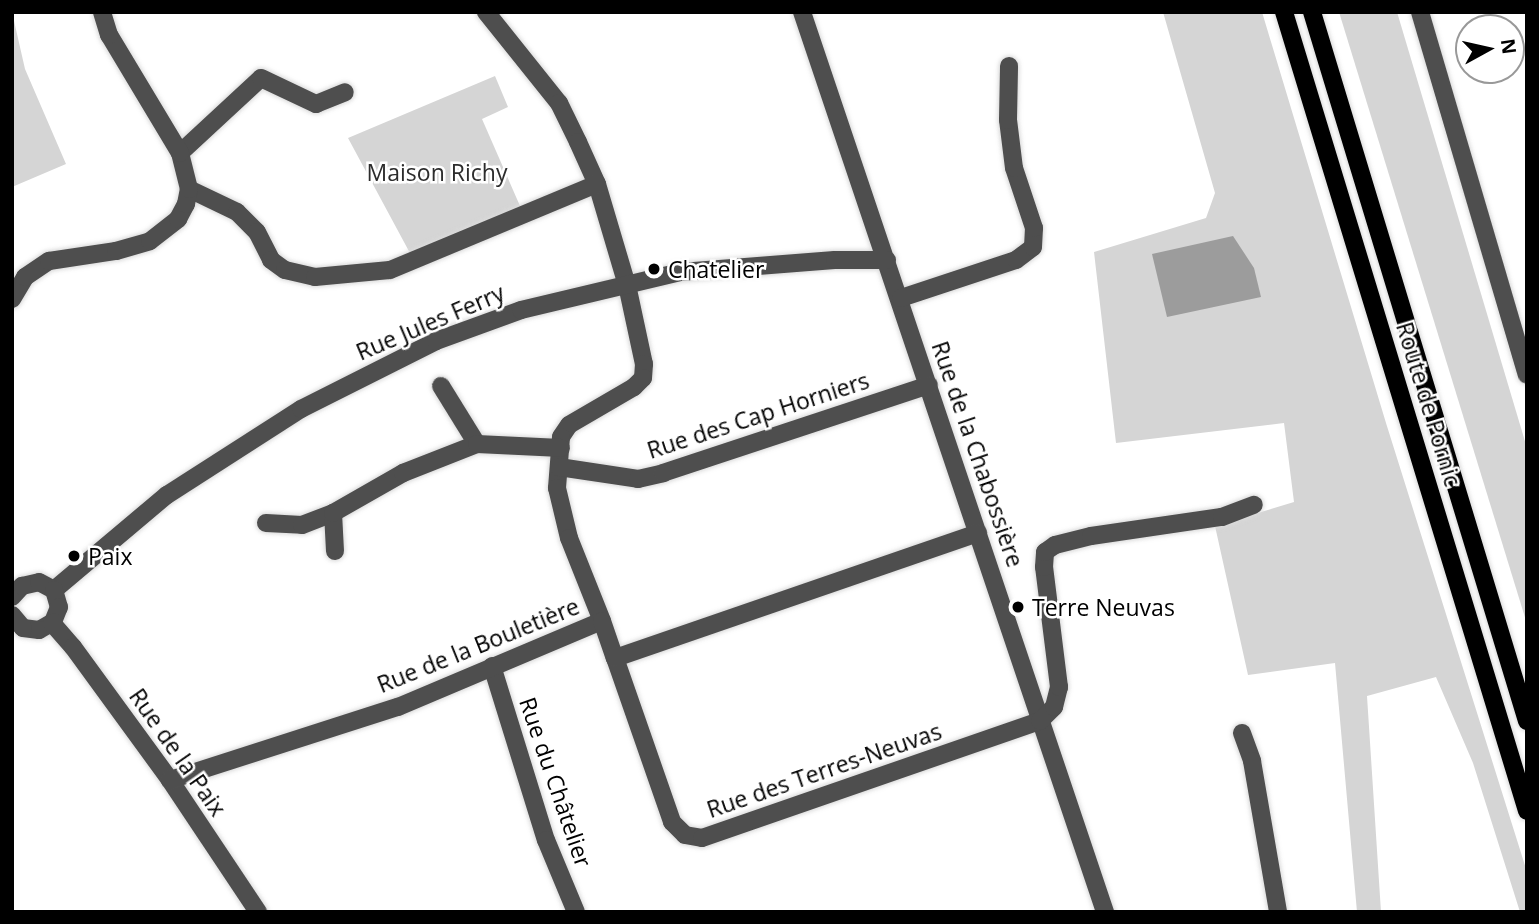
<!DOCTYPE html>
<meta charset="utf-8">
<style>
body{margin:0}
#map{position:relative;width:1539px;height:924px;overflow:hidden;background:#fff;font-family:"Open Sans",sans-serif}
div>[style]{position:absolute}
.green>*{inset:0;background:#d5d5d5}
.water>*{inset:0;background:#9c9c9c}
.roads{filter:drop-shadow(0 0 2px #dbdbdb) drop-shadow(0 0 2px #dbdbdb)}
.minor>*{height:18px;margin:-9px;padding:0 9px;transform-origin:9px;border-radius:9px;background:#4e4e4e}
.major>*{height:18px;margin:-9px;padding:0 9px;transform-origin:9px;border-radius:9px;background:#000}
.dots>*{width:19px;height:19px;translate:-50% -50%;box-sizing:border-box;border:4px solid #fff;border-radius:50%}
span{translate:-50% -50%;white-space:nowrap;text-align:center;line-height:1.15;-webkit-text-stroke:5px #fff;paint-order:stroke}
.park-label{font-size:23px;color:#2c2c2c}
.poi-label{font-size:23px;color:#000}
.left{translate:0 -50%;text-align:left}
.street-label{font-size:23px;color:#000}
.frame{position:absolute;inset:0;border:14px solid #000;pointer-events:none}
.north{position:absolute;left:1455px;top:14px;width:70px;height:70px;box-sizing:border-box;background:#fff;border:2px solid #999;border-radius:50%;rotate:82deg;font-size:19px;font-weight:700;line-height:28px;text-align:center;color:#000}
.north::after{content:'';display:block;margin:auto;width:24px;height:32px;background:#000;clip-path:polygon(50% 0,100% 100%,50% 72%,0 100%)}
</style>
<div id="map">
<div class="green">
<i style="clip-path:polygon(12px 12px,25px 69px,66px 164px,12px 187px)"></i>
<i style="clip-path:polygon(1163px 12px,1262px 12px,1386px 423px,1527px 872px,1527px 912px,1520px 912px,1473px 763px,1436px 677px,1367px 696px,1381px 912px,1357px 912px,1335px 663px,1248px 675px,1215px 526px,1294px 502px,1284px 423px,1116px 443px,1094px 252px,1206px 218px,1215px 193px)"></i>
<i style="clip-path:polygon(1339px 12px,1397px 12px,1527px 448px,1527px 624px)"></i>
<i style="clip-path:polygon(495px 76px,508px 107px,482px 119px,520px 206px,411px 255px,348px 138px)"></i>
</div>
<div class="water">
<i style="clip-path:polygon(1233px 236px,1254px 268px,1261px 297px,1167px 317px,1152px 254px)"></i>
</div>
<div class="roads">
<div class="minor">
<i style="left:486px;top:12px;width:117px;rotate:51.3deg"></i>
<i style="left:559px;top:103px;width:43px;rotate:64deg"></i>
<i style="left:578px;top:142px;width:46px;rotate:65.7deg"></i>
<i style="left:597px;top:184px;width:105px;rotate:73.5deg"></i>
<i style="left:627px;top:285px;width:81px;rotate:77.9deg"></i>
<i style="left:644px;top:364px;width:14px;rotate:94deg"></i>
<i style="left:643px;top:378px;width:13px;rotate:135deg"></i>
<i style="left:634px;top:387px;width:75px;rotate:149.7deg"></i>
<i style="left:569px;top:425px;width:14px;rotate:124deg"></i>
<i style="left:561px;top:437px;width:51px;rotate:94.5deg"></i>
<i style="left:557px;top:488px;width:51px;rotate:76.5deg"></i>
<i style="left:569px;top:538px;width:89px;rotate:68.3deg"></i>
<i style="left:802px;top:12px;width:950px;rotate:71.39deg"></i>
<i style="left:1420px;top:12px;width:378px;rotate:73.6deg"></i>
<i style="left:180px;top:153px;width:110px;rotate:-42.8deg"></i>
<i style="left:261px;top:78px;width:61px;rotate:25.3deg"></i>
<i style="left:316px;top:104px;width:31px;rotate:-22deg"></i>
<i style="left:189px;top:189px;width:53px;rotate:25.6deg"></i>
<i style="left:237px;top:212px;width:28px;rotate:45deg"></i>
<i style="left:257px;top:232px;width:31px;rotate:63deg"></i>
<i style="left:271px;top:260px;width:17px;rotate:36deg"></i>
<i style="left:285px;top:270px;width:31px;rotate:13deg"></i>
<i style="left:315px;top:277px;width:75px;rotate:-5.3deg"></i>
<i style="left:390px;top:270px;width:224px;rotate:-22.6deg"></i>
<i style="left:901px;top:298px;width:121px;rotate:-18.3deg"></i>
<i style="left:1016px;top:260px;width:21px;rotate:-37deg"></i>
<i style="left:1033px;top:247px;width:19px;rotate:-87deg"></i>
<i style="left:1034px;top:228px;width:63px;rotate:-108.4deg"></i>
<i style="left:1014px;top:168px;width:48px;rotate:-97.1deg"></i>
<i style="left:1008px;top:120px;width:54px;rotate:-88.9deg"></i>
<i style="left:12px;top:299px;width:26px;rotate:-59deg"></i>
<i style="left:25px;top:277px;width:29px;rotate:-34deg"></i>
<i style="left:49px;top:261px;width:68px;rotate:-8.5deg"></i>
<i style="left:116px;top:251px;width:35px;rotate:-16deg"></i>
<i style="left:150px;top:241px;width:36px;rotate:-38deg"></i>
<i style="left:178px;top:219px;width:17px;rotate:-62deg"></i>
<i style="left:186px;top:204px;width:15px;rotate:-79deg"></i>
<i style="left:189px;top:189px;width:37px;rotate:-104deg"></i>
<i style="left:180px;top:153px;width:138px;rotate:-121deg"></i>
<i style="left:109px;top:35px;width:24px;rotate:-107deg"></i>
<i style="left:441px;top:386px;width:68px;rotate:58.2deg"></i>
<i style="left:559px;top:467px;width:80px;rotate:8.6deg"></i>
<i style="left:638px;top:479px;width:26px;rotate:-13deg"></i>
<i style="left:663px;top:473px;width:280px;rotate:-18.3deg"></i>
<i style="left:266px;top:523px;width:36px;rotate:3deg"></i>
<i style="left:302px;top:525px;width:33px;rotate:-21deg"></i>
<i style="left:335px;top:551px;width:38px;rotate:-93deg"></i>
<i style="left:333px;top:513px;width:81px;rotate:-29.7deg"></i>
<i style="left:403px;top:473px;width:79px;rotate:-21.4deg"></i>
<i style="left:477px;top:444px;width:84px;rotate:2.7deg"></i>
<i style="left:54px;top:590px;width:148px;rotate:-40.1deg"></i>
<i style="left:167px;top:495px;width:159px;rotate:-32.7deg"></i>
<i style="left:301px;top:409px;width:151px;rotate:-26.7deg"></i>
<i style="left:436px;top:341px;width:90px;rotate:-20deg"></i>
<i style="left:521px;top:310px;width:164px;rotate:-13.4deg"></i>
<i style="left:681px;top:272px;width:154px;rotate:-4.5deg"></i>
<i style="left:835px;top:260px;width:52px"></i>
<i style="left:12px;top:597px;width:15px;rotate:-48deg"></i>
<i style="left:22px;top:586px;width:17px;rotate:-13deg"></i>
<i style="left:39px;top:582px;width:17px;rotate:28deg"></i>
<i style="left:54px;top:590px;width:18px;rotate:74deg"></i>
<i style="left:59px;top:607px;width:16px;rotate:112deg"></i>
<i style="left:53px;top:622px;width:16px;rotate:150deg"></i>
<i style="left:39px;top:630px;width:16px;rotate:-173deg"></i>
<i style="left:23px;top:628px;width:17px;rotate:-130deg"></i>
<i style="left:52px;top:623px;width:32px;rotate:49deg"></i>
<i style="left:73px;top:647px;width:165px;rotate:53.9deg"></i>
<i style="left:170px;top:780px;width:159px;rotate:56.3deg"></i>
<i style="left:615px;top:658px;width:174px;rotate:70.8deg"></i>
<i style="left:672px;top:822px;width:18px;rotate:45deg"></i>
<i style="left:685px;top:835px;width:17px;rotate:10deg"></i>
<i style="left:702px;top:838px;width:358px;rotate:-19.1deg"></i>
<i style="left:1040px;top:721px;width:20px;rotate:-45deg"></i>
<i style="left:1054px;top:707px;width:21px;rotate:-76deg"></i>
<i style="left:1059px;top:687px;width:121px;rotate:-97.1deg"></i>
<i style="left:1044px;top:567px;width:15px;rotate:-86deg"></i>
<i style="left:1045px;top:552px;width:12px;rotate:-35deg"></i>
<i style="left:1055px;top:545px;width:37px;rotate:-14deg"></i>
<i style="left:1091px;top:536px;width:132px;rotate:-8.3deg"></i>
<i style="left:1222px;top:517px;width:34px;rotate:-21deg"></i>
<i style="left:492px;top:666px;width:182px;rotate:72.8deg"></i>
<i style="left:546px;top:840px;width:78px;rotate:67.4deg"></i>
<i style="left:1242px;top:733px;width:30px;rotate:70deg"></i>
<i style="left:1252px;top:761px;width:153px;rotate:80.2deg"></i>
<i style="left:170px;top:780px;width:239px;rotate:-17.8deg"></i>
<i style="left:398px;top:707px;width:221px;rotate:-22.9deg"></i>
<i style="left:602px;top:621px;width:39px;rotate:71deg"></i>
<i style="left:615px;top:658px;width:384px;rotate:-19deg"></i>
</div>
<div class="major">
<i style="left:1284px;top:12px;width:835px;rotate:73.08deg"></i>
<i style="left:1312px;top:12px;width:741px;rotate:73.13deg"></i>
</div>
</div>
<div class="dots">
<i style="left:654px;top:269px;background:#000"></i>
<i style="left:74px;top:556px;background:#000"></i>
<i style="left:1018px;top:607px;background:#000"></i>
</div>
<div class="park-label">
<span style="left:437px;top:172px">Maison Richy</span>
</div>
<div class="poi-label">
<span class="left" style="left:668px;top:269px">Chatelier</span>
<span class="left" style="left:88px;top:556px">Paix</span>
<span class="left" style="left:1032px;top:607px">Terre Neuvas</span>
</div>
<div class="street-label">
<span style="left:430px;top:322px;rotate:-23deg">Rue Jules Ferry</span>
<span style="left:1429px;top:404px;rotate:73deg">Route de Pornic</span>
<span style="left:758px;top:415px;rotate:-18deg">Rue des Cap Horniers</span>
<span style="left:978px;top:454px;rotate:71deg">Rue de la Chabossière</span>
<span style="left:478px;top:645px;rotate:-22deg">Rue de la Bouletière</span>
<span style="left:178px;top:752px;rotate:55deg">Rue de la Paix</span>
<span style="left:824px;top:770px;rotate:-19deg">Rue des Terres-Neuvas</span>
<span style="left:556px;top:782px;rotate:71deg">Rue du Châtelier</span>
</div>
<div class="frame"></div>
<div class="north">N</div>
</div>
